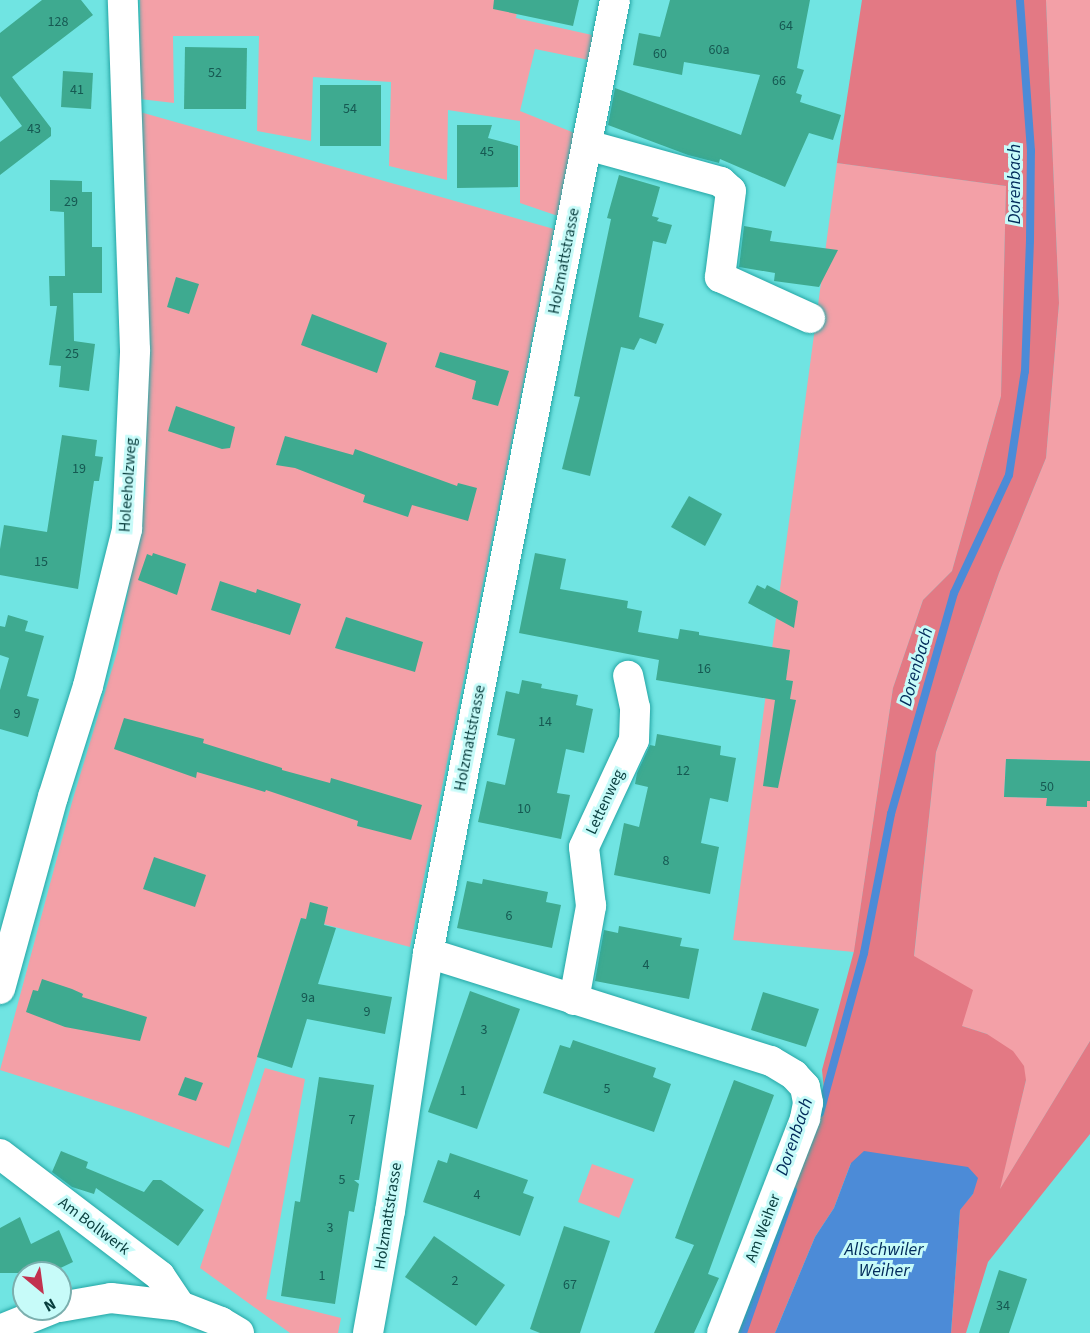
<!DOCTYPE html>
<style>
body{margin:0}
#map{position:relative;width:1090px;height:1333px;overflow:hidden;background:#70e4e2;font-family:"Source Sans 3",sans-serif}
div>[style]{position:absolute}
.green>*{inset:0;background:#f3a0a7}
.forest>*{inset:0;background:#e37984}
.water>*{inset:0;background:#4c8bd7}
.stream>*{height:8px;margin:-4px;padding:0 4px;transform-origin:4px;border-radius:4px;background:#4c8bd7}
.building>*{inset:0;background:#3eaa90}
.roads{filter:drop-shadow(0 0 2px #24a6a5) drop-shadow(0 0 2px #24a6a5)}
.minor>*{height:30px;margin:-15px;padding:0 15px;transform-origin:15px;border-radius:15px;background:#fff}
span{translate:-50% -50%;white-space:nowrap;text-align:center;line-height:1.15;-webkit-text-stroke:6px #c7fbf9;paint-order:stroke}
.number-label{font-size:14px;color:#165952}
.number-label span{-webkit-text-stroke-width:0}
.street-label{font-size:16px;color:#093e3e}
.water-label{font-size:18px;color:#002a5a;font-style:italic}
.north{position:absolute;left:12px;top:1261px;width:60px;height:60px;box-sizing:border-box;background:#c7fbf9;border:2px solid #7bafae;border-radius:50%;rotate:151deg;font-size:16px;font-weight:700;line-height:24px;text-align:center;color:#093e3e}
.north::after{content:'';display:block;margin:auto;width:21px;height:27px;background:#c2324f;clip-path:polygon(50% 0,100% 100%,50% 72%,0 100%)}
</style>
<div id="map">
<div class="green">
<i style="clip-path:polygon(140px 0,519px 0,516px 18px,592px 35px,589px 60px,535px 49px,520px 111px,577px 134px,558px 216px,520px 203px,520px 121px,448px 110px,447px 180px,389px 166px,391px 82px,313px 77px,311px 141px,257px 131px,259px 36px,173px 36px,174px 103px,140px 99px)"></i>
<i style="clip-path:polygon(1046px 0,1090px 0,1090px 761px,1006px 759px,1004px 797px,1047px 798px,1047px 806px,1086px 807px,1087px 801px,1090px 801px,1090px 1041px,999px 1191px,1026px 1080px,987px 1034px,962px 1026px,914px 957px,936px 752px,999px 573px,1046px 458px,1059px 303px)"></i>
<i style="clip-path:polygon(140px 112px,554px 229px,410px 947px,301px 918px,229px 1148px,134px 1113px,0 1070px,72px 802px,118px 649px,145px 494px)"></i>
<i style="clip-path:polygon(837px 163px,1006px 186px,1001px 396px,952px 571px,923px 600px,893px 688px,854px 952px,733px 940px)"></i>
<i style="clip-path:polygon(265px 1068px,305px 1079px,266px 1299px,341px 1318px,338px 1333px,290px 1333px,200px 1268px)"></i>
<i style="clip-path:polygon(592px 1164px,634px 1179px,619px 1218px,578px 1202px)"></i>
</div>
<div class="forest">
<i style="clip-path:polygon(862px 0,1046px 0,1059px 303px,1046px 458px,999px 573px,936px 752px,914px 956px,973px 990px,962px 1026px,987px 1034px,1013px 1051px,1024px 1066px,1026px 1080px,1000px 1189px,1090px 1041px,1090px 1134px,988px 1262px,966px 1333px,951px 1333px,960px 1209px,973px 1194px,851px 1163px,834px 1208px,815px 1237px,775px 1333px,735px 1333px,824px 1090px,822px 1070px,854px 951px,893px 688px,923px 600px,952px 571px,1001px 396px,1006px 186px,837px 163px)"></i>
</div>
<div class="water">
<i style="clip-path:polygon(864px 1151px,968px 1167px,978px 1178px,973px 1194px,960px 1210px,951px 1333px,775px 1333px,815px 1237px,834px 1208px,851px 1163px)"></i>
</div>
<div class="stream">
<i style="left:820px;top:1113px;width:166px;rotate:-74.6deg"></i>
<i style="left:864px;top:953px;width:142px;rotate:-79deg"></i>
<i style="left:891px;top:814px;width:230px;rotate:-74.1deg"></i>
<i style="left:954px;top:593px;width:130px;rotate:-65deg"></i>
<i style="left:1009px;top:475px;width:105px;rotate:-81.3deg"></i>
<i style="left:1025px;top:371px;width:131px;rotate:-87.8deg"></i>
<i style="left:1030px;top:240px;width:89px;rotate:-89.4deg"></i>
<i style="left:1031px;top:151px;width:151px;rotate:-94.2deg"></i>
<i style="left:743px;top:1333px;width:151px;rotate:-70.7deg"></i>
</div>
<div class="building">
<i style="clip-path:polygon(42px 0,81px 0,93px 15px,12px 77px,51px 128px,51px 136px,0 175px,0 142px,22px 126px,0 96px,0 33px)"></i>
<i style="clip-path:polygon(494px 0,579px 0,573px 26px,493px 9px)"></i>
<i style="clip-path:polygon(670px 0,810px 0,797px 68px,804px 70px,796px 93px,802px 95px,800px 102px,841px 115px,833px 140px,809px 133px,785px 187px,720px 159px,719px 163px,688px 155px,608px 125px,615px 88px,741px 135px,760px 75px,684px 62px,682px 75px,633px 65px,639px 33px,660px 37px)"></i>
<i style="clip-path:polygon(185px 47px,247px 48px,246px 109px,184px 109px)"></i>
<i style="clip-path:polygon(63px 71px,93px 73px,91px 109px,61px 107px)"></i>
<i style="clip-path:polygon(320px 85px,381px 85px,381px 146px,320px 146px)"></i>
<i style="clip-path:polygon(457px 125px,492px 125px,488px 138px,518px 146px,518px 187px,457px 188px)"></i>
<i style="clip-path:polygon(619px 175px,660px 187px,652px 216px,659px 218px,657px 221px,672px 225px,666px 244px,653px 241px,639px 317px,664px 324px,656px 344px,640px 338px,634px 350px,621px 347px,590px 476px,562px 469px,580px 397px,574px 396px,611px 219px,607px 218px)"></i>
<i style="clip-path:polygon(50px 180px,82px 181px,82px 192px,92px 192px,92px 247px,102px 247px,102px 293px,73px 293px,74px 341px,95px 344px,89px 391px,59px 387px,61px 366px,49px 365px,57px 306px,50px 306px,49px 276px,65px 276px,64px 212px,50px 211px)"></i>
<i style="clip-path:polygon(744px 226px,772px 231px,770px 241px,838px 250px,819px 287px,774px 281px,775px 273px,739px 267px)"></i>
<i style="clip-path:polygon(176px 277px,199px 284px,189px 314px,167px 307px)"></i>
<i style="clip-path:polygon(312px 314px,387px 343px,377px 373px,301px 345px)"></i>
<i style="clip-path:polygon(440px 352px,509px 371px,498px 406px,472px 399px,476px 381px,435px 367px)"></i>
<i style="clip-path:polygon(176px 406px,235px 427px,230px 448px,222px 449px,168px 431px)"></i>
<i style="clip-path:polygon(62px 435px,97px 440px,95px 456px,103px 457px,99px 481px,94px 481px,78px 589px,0 575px,0 549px,4px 525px,47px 532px)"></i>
<i style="clip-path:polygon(285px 436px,353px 455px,355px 449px,457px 486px,458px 483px,477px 488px,468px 521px,412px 505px,408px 517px,363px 502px,365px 495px,331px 482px,295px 468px,276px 465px)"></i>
<i style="clip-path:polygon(689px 496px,722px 514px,705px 546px,671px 527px)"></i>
<i style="clip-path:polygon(153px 553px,186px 564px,177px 595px,138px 580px,147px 554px,152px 556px)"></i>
<i style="clip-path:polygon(535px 553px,566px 559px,560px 589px,628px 601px,627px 608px,642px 611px,638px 632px,678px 639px,680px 629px,699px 632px,699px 635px,790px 650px,786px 680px,793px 681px,790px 699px,796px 700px,778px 788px,763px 786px,775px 700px,656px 680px,659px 660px,519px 633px)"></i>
<i style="clip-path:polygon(220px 581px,256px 593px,257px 589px,301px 604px,290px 635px,211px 610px)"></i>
<i style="clip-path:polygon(757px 585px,765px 589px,767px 585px,798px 601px,794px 628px,748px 603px)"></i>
<i style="clip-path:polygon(8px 615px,28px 621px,25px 631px,44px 636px,27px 696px,39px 699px,28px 737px,0 729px,0 690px,9px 658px,0 655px,0 626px,5px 627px)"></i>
<i style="clip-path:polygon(346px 617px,423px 642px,415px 672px,335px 648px)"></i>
<i style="clip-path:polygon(522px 680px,542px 684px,541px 688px,578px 695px,576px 705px,593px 709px,584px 753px,566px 749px,557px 793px,570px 795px,561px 839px,478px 822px,487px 781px,505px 785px,515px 739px,497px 735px,506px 691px,519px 694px)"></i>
<i style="clip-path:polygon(124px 718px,204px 739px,203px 743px,282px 768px,282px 770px,330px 783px,331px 778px,422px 805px,411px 840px,357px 826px,358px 821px,266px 790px,265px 792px,197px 772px,196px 778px,114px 749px)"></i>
<i style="clip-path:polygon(657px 734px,721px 746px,720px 755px,736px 758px,728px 802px,710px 798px,701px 843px,719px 847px,710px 894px,614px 875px,624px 823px,639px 827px,648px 787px,635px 784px,637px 773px,650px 745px,655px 746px)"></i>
<i style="clip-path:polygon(1006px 759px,1090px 761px,1090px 801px,1087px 801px,1087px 807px,1046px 806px,1047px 798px,1004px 797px)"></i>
<i style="clip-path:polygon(154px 857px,206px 875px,195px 907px,143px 889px)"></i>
<i style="clip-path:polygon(483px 879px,548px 892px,546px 902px,561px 905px,552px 948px,457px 928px,467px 881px,482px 884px)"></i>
<i style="clip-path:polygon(310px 902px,328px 907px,324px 925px,336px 928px,318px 984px,392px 997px,385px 1034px,307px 1019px,292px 1068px,257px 1057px,301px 918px,306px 919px)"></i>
<i style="clip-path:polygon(619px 926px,682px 938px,680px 946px,699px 949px,689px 999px,595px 981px,604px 930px,618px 933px)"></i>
<i style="clip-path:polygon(42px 979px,72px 989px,83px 994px,82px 997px,147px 1017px,140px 1041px,65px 1027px,26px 1012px,33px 990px,38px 991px)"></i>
<i style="clip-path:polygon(470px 991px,520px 1009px,477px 1129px,428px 1112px)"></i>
<i style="clip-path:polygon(763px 992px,819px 1009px,806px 1047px,751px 1030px)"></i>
<i style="clip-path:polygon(573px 1040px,656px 1068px,653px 1077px,671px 1084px,654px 1132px,543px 1093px,560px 1045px,570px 1048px)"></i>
<i style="clip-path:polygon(185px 1077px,203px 1083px,196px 1101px,178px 1095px)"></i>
<i style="clip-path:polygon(319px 1077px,374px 1085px,359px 1180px,354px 1180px,359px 1184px,354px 1212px,349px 1211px,335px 1304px,281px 1296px,295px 1201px,300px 1202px)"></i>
<i style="clip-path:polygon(734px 1080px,774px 1095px,708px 1274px,719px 1278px,694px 1333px,654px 1333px,694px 1245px,675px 1238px)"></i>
<i style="clip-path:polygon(61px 1151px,88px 1162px,86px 1168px,144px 1192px,153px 1180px,161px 1180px,204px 1210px,178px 1246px,96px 1188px,94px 1194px,72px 1187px,52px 1172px)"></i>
<i style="clip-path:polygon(450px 1153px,528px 1180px,523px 1193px,534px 1197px,520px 1236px,423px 1202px,438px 1160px,447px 1163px)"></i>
<i style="clip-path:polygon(20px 1217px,31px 1244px,59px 1230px,73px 1262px,50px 1273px,0 1273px,0 1228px)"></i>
<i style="clip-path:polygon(564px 1226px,610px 1241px,580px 1333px,540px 1333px,530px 1329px)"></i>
<i style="clip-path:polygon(434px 1236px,505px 1285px,476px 1326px,405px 1277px)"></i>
<i style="clip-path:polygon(999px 1270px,1027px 1279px,1009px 1333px,979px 1333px)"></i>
</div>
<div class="roads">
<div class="minor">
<i style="left:587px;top:145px;width:139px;rotate:15.4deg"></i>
<i style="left:721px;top:182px;width:13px;rotate:42deg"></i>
<i style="left:731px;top:191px;width:87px;rotate:97.3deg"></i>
<i style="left:720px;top:277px;width:99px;rotate:24.5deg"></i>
<i style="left:428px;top:953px;width:360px;rotate:17.5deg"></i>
<i style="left:771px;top:1061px;width:27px;rotate:31deg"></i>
<i style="left:794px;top:1075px;width:16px;rotate:47deg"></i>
<i style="left:805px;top:1087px;width:16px;rotate:79deg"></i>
<i style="left:808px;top:1103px;width:16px;rotate:101deg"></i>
<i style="left:805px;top:1119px;width:230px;rotate:111.2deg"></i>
<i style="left:0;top:989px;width:199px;rotate:-74.6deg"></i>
<i style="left:53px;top:797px;width:116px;rotate:-72.5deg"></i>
<i style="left:88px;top:686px;width:162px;rotate:-76deg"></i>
<i style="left:127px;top:529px;width:179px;rotate:-87.4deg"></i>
<i style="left:135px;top:350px;width:350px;rotate:-92deg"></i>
<i style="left:574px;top:1000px;width:96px;rotate:-79.7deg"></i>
<i style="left:591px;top:906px;width:59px;rotate:-96.8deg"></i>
<i style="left:584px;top:847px;width:118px;rotate:-65deg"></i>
<i style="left:634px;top:740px;width:32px;rotate:-88deg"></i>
<i style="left:635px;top:708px;width:33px;rotate:-102deg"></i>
<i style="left:0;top:1154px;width:201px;rotate:37.3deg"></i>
<i style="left:160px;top:1276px;width:36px;rotate:56deg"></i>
<i style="left:60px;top:1307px;width:52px;rotate:-10deg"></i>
<i style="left:111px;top:1298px;width:69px;rotate:6.6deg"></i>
<i style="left:180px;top:1306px;width:44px;rotate:21.3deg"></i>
<i style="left:221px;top:1322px;width:21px;rotate:31deg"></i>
<i style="left:0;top:1330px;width:56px;rotate:-22deg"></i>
<i style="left:368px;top:1333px;width:124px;rotate:-79.8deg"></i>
<i style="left:390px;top:1211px;width:261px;rotate:-81.6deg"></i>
<i style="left:428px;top:953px;width:971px;rotate:-78.9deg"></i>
</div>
</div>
<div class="number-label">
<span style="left:58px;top:22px">128</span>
<span style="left:786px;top:26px">64</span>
<span style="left:719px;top:50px">60a</span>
<span style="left:660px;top:54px">60</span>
<span style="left:215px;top:73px">52</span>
<span style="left:779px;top:81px">66</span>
<span style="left:77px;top:90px">41</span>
<span style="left:350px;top:109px">54</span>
<span style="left:34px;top:129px">43</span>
<span style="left:487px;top:152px">45</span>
<span style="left:71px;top:202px">29</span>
<span style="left:72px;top:354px">25</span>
<span style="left:79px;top:469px">19</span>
<span style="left:41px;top:562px">15</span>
<span style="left:704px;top:669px">16</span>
<span style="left:17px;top:714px">9</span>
<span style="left:545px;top:722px">14</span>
<span style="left:683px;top:771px">12</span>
<span style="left:1047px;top:787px">50</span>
<span style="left:524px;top:809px">10</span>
<span style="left:666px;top:861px">8</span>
<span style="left:509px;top:916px">6</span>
<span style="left:646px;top:965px">4</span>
<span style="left:308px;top:998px">9a</span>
<span style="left:367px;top:1012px">9</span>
<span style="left:484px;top:1030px">3</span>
<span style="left:607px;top:1089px">5</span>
<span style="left:463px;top:1091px">1</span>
<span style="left:352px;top:1120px">7</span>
<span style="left:342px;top:1180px">5</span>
<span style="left:477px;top:1195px">4</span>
<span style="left:330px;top:1228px">3</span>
<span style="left:322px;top:1276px">1</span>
<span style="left:455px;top:1281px">2</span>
<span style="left:570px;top:1285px">67</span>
<span style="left:1003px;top:1306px">34</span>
</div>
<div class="street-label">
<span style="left:564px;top:261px;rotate:-79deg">Holzmattstrasse</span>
<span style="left:128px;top:485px;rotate:-86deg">Holeeholzweg</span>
<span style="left:470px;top:738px;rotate:-79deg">Holzmattstrasse</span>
<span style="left:605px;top:802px;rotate:-65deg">Lettenweg</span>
<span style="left:388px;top:1216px;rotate:-81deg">Holzmattstrasse</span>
<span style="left:94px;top:1226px;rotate:37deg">Am Bollwerk</span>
<span style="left:763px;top:1228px;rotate:-69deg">Am Weiher</span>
</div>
<div class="water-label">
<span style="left:1015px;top:184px;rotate:-90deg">Dorenbach</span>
<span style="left:917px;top:667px;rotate:-74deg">Dorenbach</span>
<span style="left:795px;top:1137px;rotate:-71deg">Dorenbach</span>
<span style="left:884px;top:1261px">Allschwiler<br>Weiher</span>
</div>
<div class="north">N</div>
</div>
